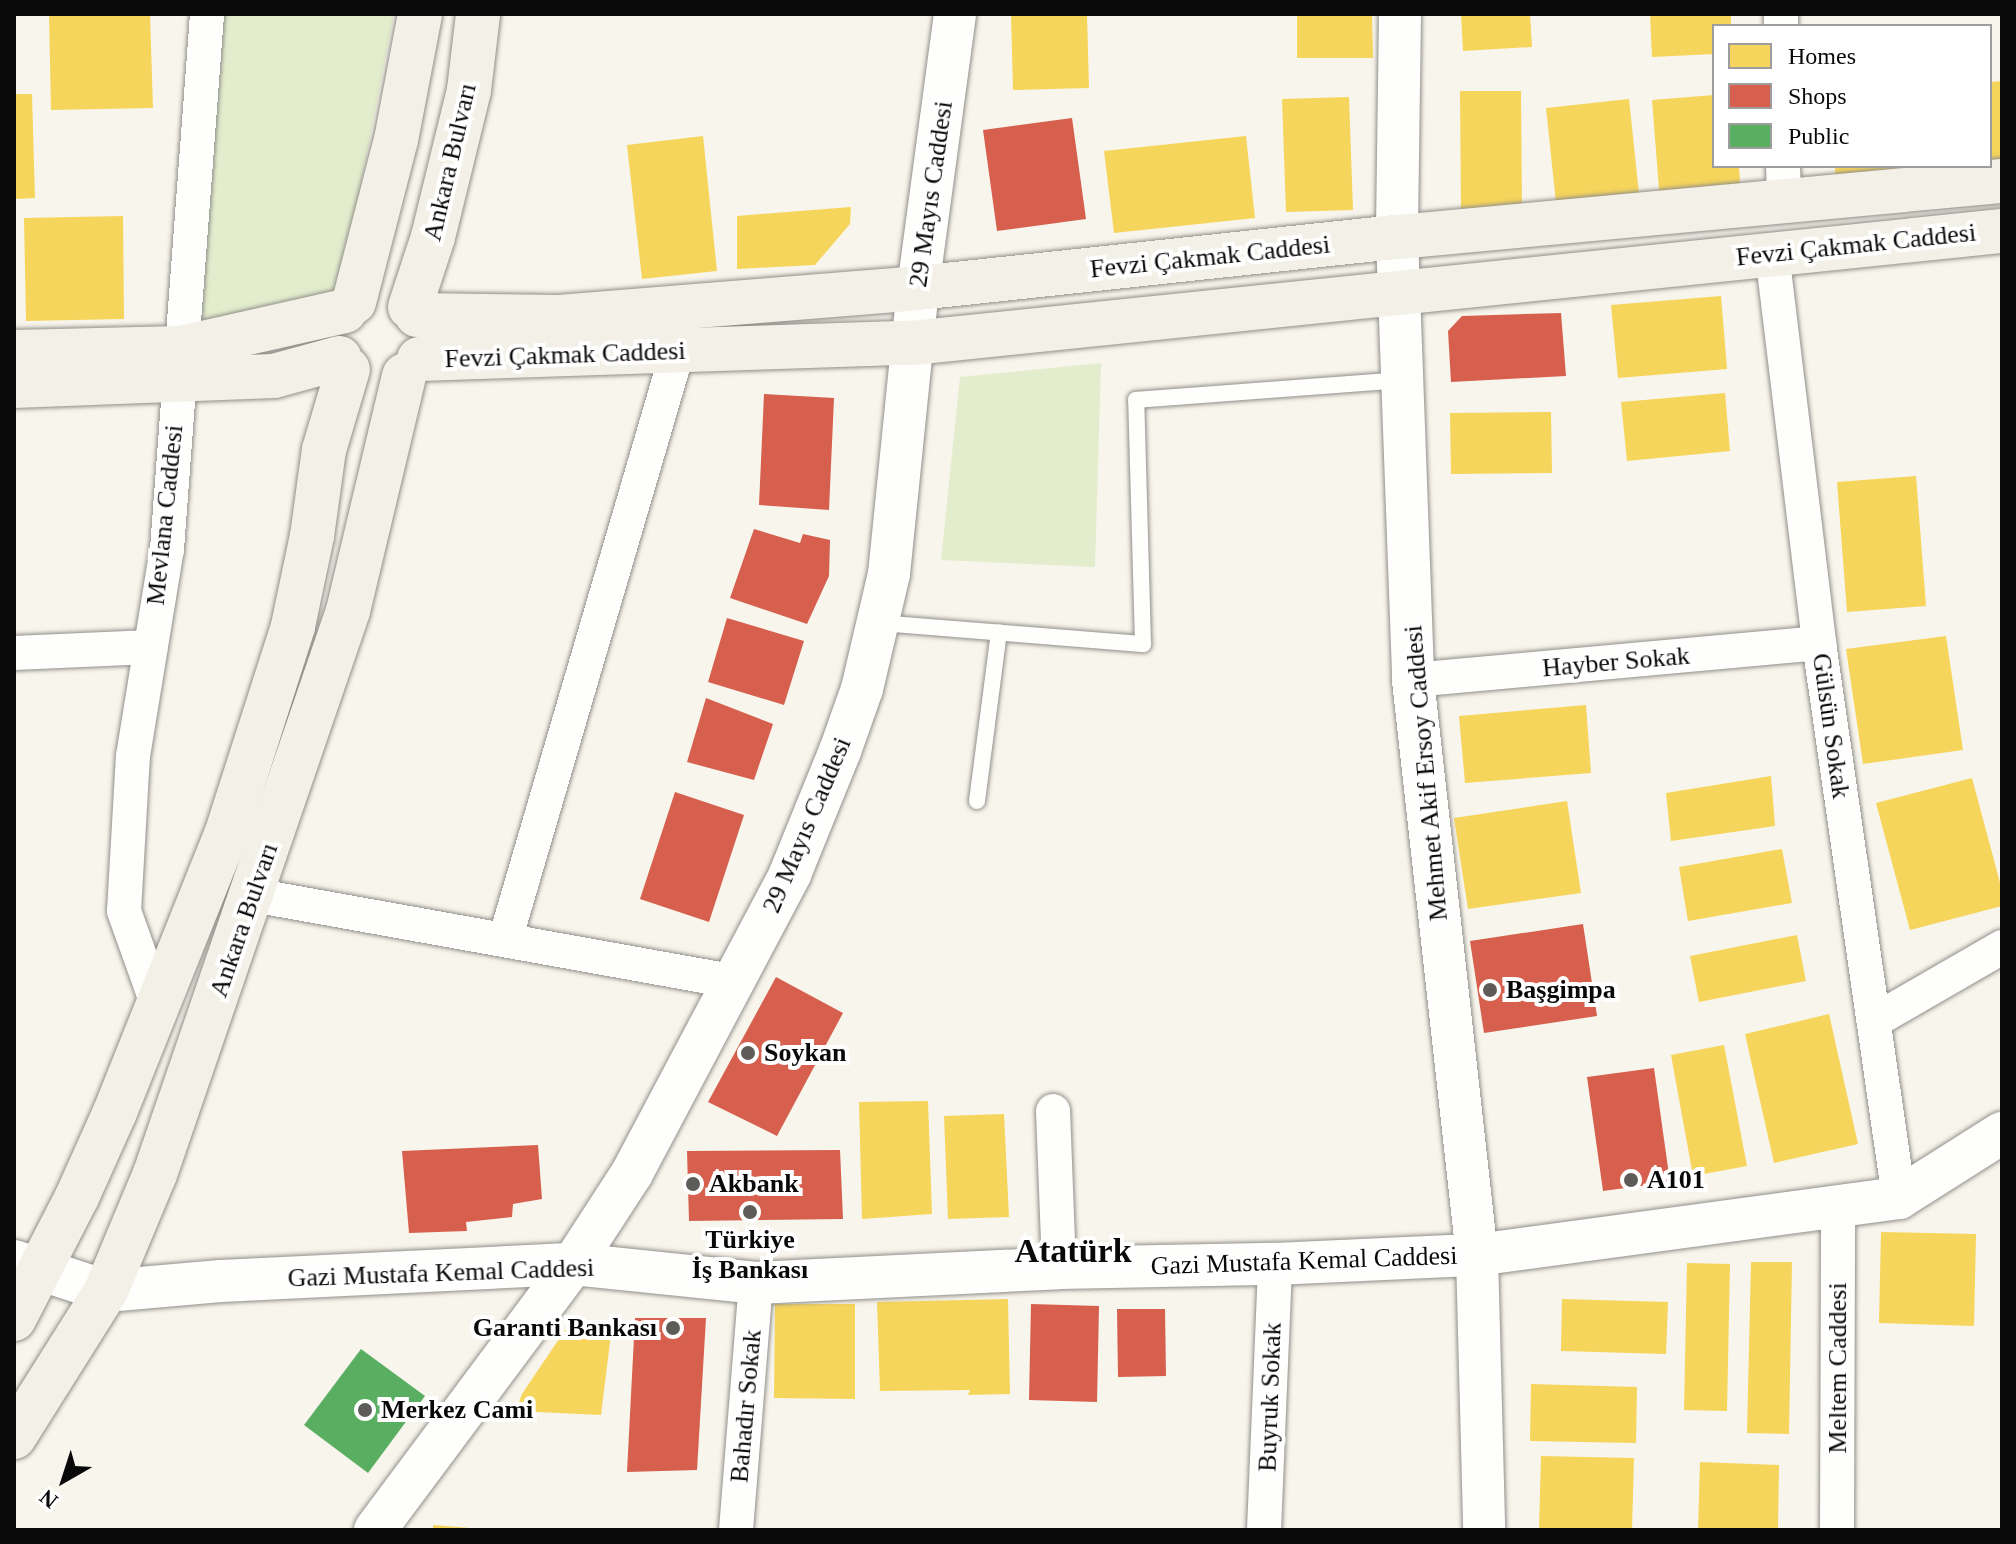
<!DOCTYPE html>
<meta charset="utf-8">
<style>
body{margin:0}
#map{position:relative;width:2016px;height:1544px;overflow:hidden;background:#f8f5ec;font-family:Georgia,serif}
div>[style]{position:absolute}
.green>*{inset:0;background:#e3edcd}
.homes>*{inset:0;background:#f6d55c}
.shops>*{inset:0;background:#d6604d}
.public>*{inset:0;background:#5aae61}
.roads{filter:drop-shadow(0 0 2px #918f8b) drop-shadow(0 0 2px #918f8b)}
.service>*{height:16px;margin:-8px;padding:0 8px;transform-origin:8px;border-radius:8px;background:#fefefc}
.minor>*{height:34px;margin:-17px;padding:0 17px;transform-origin:17px;border-radius:17px;background:#fefefc}
.tertiary>*{height:42px;margin:-21px;padding:0 21px;transform-origin:21px;border-radius:21px;background:#fefefc}
.secondary>*{height:44px;margin:-22px;padding:0 22px;transform-origin:22px;border-radius:22px;background:#f3f1e7}
.dots>*{width:22px;height:22px;translate:-50% -50%;box-sizing:border-box;border:4px solid #fff;border-radius:50%}
span{translate:-50% -50%;white-space:nowrap;text-align:center;line-height:1.15;-webkit-text-stroke:8px #fff;paint-order:stroke}
.street-label{font-size:26px;color:#090909}
.poi-label{font-size:26px;color:#090909;font-weight:700}
.left{translate:0 -50%;text-align:left}
.right{translate:-100% -50%;text-align:right}
.district-label{font-size:34px;color:#090909;font-weight:700}
.frame{position:absolute;inset:0;border:16px solid #090909;pointer-events:none}
.legend{position:absolute;left:1712px;top:24px;width:280px;height:144px;box-sizing:border-box;background:#fff;border:2px solid #9d9d9d;margin:0;padding:10px 14px;list-style:none;font-size:24px;color:#090909}
.legend li{display:flex;align-items:center;gap:16px;height:40px}
.legend b{width:40px;border:2px solid #9d9d9d}
.north{position:absolute;left:24px;top:1440px;width:80px;height:80px;-webkit-text-stroke:6px #fff;paint-order:stroke;rotate:219deg;font-size:22px;font-weight:700;line-height:32px;text-align:center;color:#090909}
.north::after{content:'';display:block;margin:auto;width:28px;height:36px;background:#090909;clip-path:polygon(50% 0,100% 100%,50% 72%,0 100%)}
</style>
<div id="map">
<div class="green">
<i style="clip-path:polygon(220px 14px,394px 14px,339px 297px,196px 332px)"></i>
<i style="clip-path:polygon(1101px 363px,1095px 567px,941px 560px,960px 377px)"></i>
</div>
<div class="homes">
<i style="clip-path:polygon(49px 14px,150px 14px,153px 108px,51px 110px)"></i>
<i style="clip-path:polygon(1011px 14px,1087px 14px,1089px 88px,1013px 90px)"></i>
<i style="clip-path:polygon(1297px 14px,1372px 14px,1373px 58px,1297px 58px)"></i>
<i style="clip-path:polygon(1461px 14px,1530px 14px,1532px 47px,1463px 51px)"></i>
<i style="clip-path:polygon(1650px 14px,1731px 14px,1731px 26px,1714px 26px,1714px 54px,1652px 57px)"></i>
<i style="clip-path:polygon(2002px 81px,2002px 165px,1990px 166px,1990px 82px)"></i>
<i style="clip-path:polygon(1460px 91px,1521px 91px,1522px 209px,1461px 209px)"></i>
<i style="clip-path:polygon(14px 94px,32px 94px,35px 198px,14px 199px)"></i>
<i style="clip-path:polygon(1714px 95px,1714px 166px,1739px 166px,1741px 197px,1660px 202px,1652px 100px)"></i>
<i style="clip-path:polygon(1349px 97px,1353px 210px,1286px 212px,1282px 99px)"></i>
<i style="clip-path:polygon(1629px 99px,1640px 203px,1557px 212px,1546px 108px)"></i>
<i style="clip-path:polygon(703px 136px,717px 271px,642px 279px,627px 145px)"></i>
<i style="clip-path:polygon(1246px 136px,1255px 218px,1114px 233px,1104px 151px)"></i>
<i style="clip-path:polygon(1835px 166px,1895px 166px,1896px 180px,1835px 183px)"></i>
<i style="clip-path:polygon(851px 207px,850px 224px,815px 265px,737px 269px,737px 216px)"></i>
<i style="clip-path:polygon(123px 216px,124px 319px,26px 321px,24px 218px)"></i>
<i style="clip-path:polygon(1721px 296px,1727px 369px,1618px 378px,1611px 305px)"></i>
<i style="clip-path:polygon(1725px 393px,1730px 451px,1627px 461px,1621px 402px)"></i>
<i style="clip-path:polygon(1551px 412px,1552px 473px,1451px 474px,1450px 413px)"></i>
<i style="clip-path:polygon(1916px 476px,1926px 606px,1847px 612px,1837px 482px)"></i>
<i style="clip-path:polygon(1946px 636px,1963px 750px,1863px 764px,1846px 649px)"></i>
<i style="clip-path:polygon(1586px 705px,1591px 773px,1465px 783px,1459px 716px)"></i>
<i style="clip-path:polygon(1771px 776px,1775px 826px,1671px 841px,1666px 793px)"></i>
<i style="clip-path:polygon(1972px 778px,2002px 890px,2002px 906px,1910px 930px,1876px 803px)"></i>
<i style="clip-path:polygon(1567px 801px,1581px 893px,1468px 909px,1454px 818px)"></i>
<i style="clip-path:polygon(1782px 849px,1792px 903px,1688px 921px,1679px 867px)"></i>
<i style="clip-path:polygon(1797px 935px,1806px 981px,1699px 1002px,1690px 956px)"></i>
<i style="clip-path:polygon(1829px 1014px,1858px 1144px,1774px 1163px,1745px 1034px)"></i>
<i style="clip-path:polygon(1724px 1045px,1747px 1166px,1693px 1176px,1671px 1055px)"></i>
<i style="clip-path:polygon(928px 1101px,932px 1214px,862px 1219px,859px 1102px)"></i>
<i style="clip-path:polygon(1004px 1114px,1009px 1217px,948px 1219px,944px 1116px)"></i>
<i style="clip-path:polygon(1881px 1232px,1976px 1234px,1974px 1326px,1879px 1323px)"></i>
<i style="clip-path:polygon(1751px 1262px,1792px 1262px,1789px 1434px,1747px 1433px)"></i>
<i style="clip-path:polygon(1687px 1263px,1730px 1264px,1727px 1411px,1684px 1410px)"></i>
<i style="clip-path:polygon(1008px 1299px,1010px 1394px,968px 1395px,970px 1390px,880px 1391px,877px 1302px)"></i>
<i style="clip-path:polygon(1562px 1299px,1668px 1302px,1666px 1354px,1561px 1351px)"></i>
<i style="clip-path:polygon(775px 1304px,855px 1304px,855px 1399px,774px 1398px)"></i>
<i style="clip-path:polygon(612px 1326px,601px 1415px,516px 1411px,522px 1394px,565px 1330px)"></i>
<i style="clip-path:polygon(1531px 1384px,1637px 1387px,1636px 1443px,1530px 1441px)"></i>
<i style="clip-path:polygon(1541px 1456px,1634px 1458px,1632px 1530px,1539px 1530px)"></i>
<i style="clip-path:polygon(1700px 1462px,1779px 1465px,1778px 1530px,1698px 1530px)"></i>
<i style="clip-path:polygon(433px 1525px,470px 1528px,470px 1530px,433px 1530px)"></i>
</div>
<div class="shops">
<i style="clip-path:polygon(1072px 118px,1086px 219px,997px 231px,983px 130px)"></i>
<i style="clip-path:polygon(1561px 313px,1566px 376px,1451px 382px,1448px 331px,1462px 316px)"></i>
<i style="clip-path:polygon(764px 394px,834px 398px,829px 510px,759px 505px)"></i>
<i style="clip-path:polygon(754px 529px,800px 543px,803px 534px,830px 540px,829px 576px,807px 624px,730px 598px)"></i>
<i style="clip-path:polygon(727px 618px,804px 641px,784px 705px,708px 682px)"></i>
<i style="clip-path:polygon(706px 698px,773px 724px,754px 780px,687px 762px)"></i>
<i style="clip-path:polygon(675px 792px,744px 815px,709px 922px,640px 899px)"></i>
<i style="clip-path:polygon(1583px 924px,1597px 1016px,1484px 1033px,1470px 941px)"></i>
<i style="clip-path:polygon(776px 977px,843px 1013px,777px 1136px,708px 1102px)"></i>
<i style="clip-path:polygon(1654px 1068px,1670px 1182px,1603px 1191px,1587px 1077px)"></i>
<i style="clip-path:polygon(538px 1145px,542px 1199px,513px 1204px,512px 1217px,466px 1222px,467px 1231px,409px 1233px,402px 1151px)"></i>
<i style="clip-path:polygon(840px 1150px,843px 1219px,689px 1221px,687px 1151px)"></i>
<i style="clip-path:polygon(1031px 1304px,1099px 1306px,1097px 1402px,1029px 1400px)"></i>
<i style="clip-path:polygon(1117px 1309px,1165px 1309px,1166px 1376px,1118px 1377px)"></i>
<i style="clip-path:polygon(635px 1318px,706px 1318px,697px 1470px,627px 1472px)"></i>
</div>
<div class="public">
<i style="clip-path:polygon(361px 1349px,425px 1396px,368px 1473px,304px 1425px)"></i>
</div>
<div class="roads">
<div class="service">
<i style="left:880px;top:623px;width:264px;rotate:4.6deg"></i>
<i style="left:1143px;top:644px;width:244px;rotate:-91.6deg"></i>
<i style="left:1136px;top:400px;width:266px;rotate:-4.3deg"></i>
<i style="left:977px;top:801px;width:170px;rotate:-82.6deg"></i>
</div>
<div class="minor">
<i style="left:1781px;top:14px;width:12px;rotate:90deg"></i>
<i style="left:1783px;top:166px;width:35px;rotate:88deg"></i>
<i style="left:1772px;top:253px;width:393px;rotate:83.1deg"></i>
<i style="left:1819px;top:643px;width:561px;rotate:81.8deg"></i>
<i style="left:14px;top:653px;width:137px;rotate:-2.5deg"></i>
<i style="left:1413px;top:680px;width:408px;rotate:-5.2deg"></i>
<i style="left:253px;top:895px;width:491px;rotate:10.2deg"></i>
<i style="left:505px;top:940px;width:612px;rotate:-73.67deg"></i>
<i style="left:159px;top:1009px;width:104px;rotate:-109.7deg"></i>
<i style="left:124px;top:911px;width:155px;rotate:-86.7deg"></i>
<i style="left:133px;top:756px;width:210px;rotate:-80.7deg"></i>
<i style="left:167px;top:549px;width:536px;rotate:-85.72deg"></i>
<i style="left:1874px;top:1021px;width:148px;rotate:-30deg"></i>
<i style="left:1053px;top:1111px;width:157px;rotate:87.8deg"></i>
<i style="left:736px;top:1530px;width:248px;rotate:-85.4deg"></i>
<i style="left:1264px;top:1530px;width:266px;rotate:-87.6deg"></i>
<i style="left:1837px;top:1530px;width:324px;rotate:-89.8deg"></i>
</div>
<div class="tertiary">
<i style="left:1400px;top:14px;width:223px;rotate:90.8deg"></i>
<i style="left:1397px;top:237px;width:443px;rotate:87.9deg"></i>
<i style="left:1413px;top:680px;width:579px;rotate:83.65deg"></i>
<i style="left:1477px;top:1255px;width:275px;rotate:88.5deg"></i>
<i style="left:14px;top:1261px;width:97px;rotate:18.1deg"></i>
<i style="left:106px;top:1291px;width:115px;rotate:-5deg"></i>
<i style="left:221px;top:1281px;width:352px;rotate:-2.8deg"></i>
<i style="left:573px;top:1264px;width:184px;rotate:5.9deg"></i>
<i style="left:756px;top:1283px;width:303px;rotate:-2.8deg"></i>
<i style="left:1059px;top:1268px;width:216px;rotate:-1.1deg"></i>
<i style="left:1275px;top:1264px;width:202px;rotate:-2.6deg"></i>
<i style="left:1477px;top:1255px;width:426px;rotate:-7.7deg"></i>
<i style="left:1899px;top:1198px;width:122px;rotate:-32.3deg"></i>
<i style="left:375px;top:1530px;width:332px;rotate:-53.3deg"></i>
<i style="left:573px;top:1264px;width:108px;rotate:-57deg"></i>
<i style="left:632px;top:1173px;width:338px;rotate:-62.1deg"></i>
<i style="left:790px;top:874px;width:133px;rotate:-67.9deg"></i>
<i style="left:840px;top:751px;width:66px;rotate:-70.5deg"></i>
<i style="left:862px;top:689px;width:118px;rotate:-76.8deg"></i>
<i style="left:889px;top:574px;width:287px;rotate:-84.2deg"></i>
<i style="left:918px;top:288px;width:276px;rotate:-82.3deg"></i>
</div>
<div class="secondary">
<i style="left:354px;top:302px;width:167px;rotate:-75.5deg"></i>
<i style="left:396px;top:140px;width:128px;rotate:-79.2deg"></i>
<i style="left:410px;top:307px;width:74px;rotate:-71.8deg"></i>
<i style="left:433px;top:237px;width:151px;rotate:-76.2deg"></i>
<i style="left:469px;top:90px;width:77px;rotate:-83.2deg"></i>
<i style="left:417px;top:315px;width:142px;rotate:0.8deg"></i>
<i style="left:559px;top:317px;width:360px;rotate:-4.6deg"></i>
<i style="left:918px;top:288px;width:482px;rotate:-6.1deg"></i>
<i style="left:1397px;top:237px;width:608px;rotate:-5.29deg"></i>
<i style="left:14px;top:352px;width:167px;rotate:-1.4deg"></i>
<i style="left:181px;top:348px;width:168px;rotate:-12.7deg"></i>
<i style="left:419px;top:359px;width:493px;rotate:-1.9deg"></i>
<i style="left:912px;top:343px;width:1096px;rotate:-5.87deg"></i>
<i style="left:14px;top:386px;width:260px;rotate:-2.2deg"></i>
<i style="left:274px;top:376px;width:68px;rotate:-15.3deg"></i>
<i style="left:14px;top:1319px;width:137px;rotate:-62.7deg"></i>
<i style="left:77px;top:1197px;width:93px;rotate:-65.9deg"></i>
<i style="left:115px;top:1112px;width:305px;rotate:-68.2deg"></i>
<i style="left:228px;top:829px;width:213px;rotate:-72.2deg"></i>
<i style="left:293px;top:626px;width:92px;rotate:-78.1deg"></i>
<i style="left:312px;top:536px;width:87px;rotate:-82.1deg"></i>
<i style="left:324px;top:450px;width:84px;rotate:-73.5deg"></i>
<i style="left:14px;top:1437px;width:173px;rotate:-57.8deg"></i>
<i style="left:106px;top:1291px;width:127px;rotate:-67.3deg"></i>
<i style="left:155px;top:1174px;width:595px;rotate:-71.08deg"></i>
<i style="left:348px;top:611px;width:242px;rotate:-76.6deg"></i>
</div>
</div>
<div class="dots">
<i style="left:1490px;top:990px;background:#5d5c58"></i>
<i style="left:748px;top:1053px;background:#5d5c58"></i>
<i style="left:1631px;top:1180px;background:#5d5c58"></i>
<i style="left:693px;top:1184px;background:#5d5c58"></i>
<i style="left:750px;top:1212px;background:#5d5c58"></i>
<i style="left:673px;top:1328px;background:#5d5c58"></i>
<i style="left:365px;top:1410px;background:#5d5c58"></i>
</div>
<div class="street-label">
<span style="left:450px;top:162px;rotate:-77deg">Ankara Bulvarı</span>
<span style="left:931px;top:194px;rotate:-82deg">29 Mayıs Caddesi</span>
<span style="left:1856px;top:245px;rotate:-6deg">Fevzi Çakmak Caddesi</span>
<span style="left:1210px;top:257px;rotate:-6deg">Fevzi Çakmak Caddesi</span>
<span style="left:565px;top:355px;rotate:-2deg">Fevzi Çakmak Caddesi</span>
<span style="left:165px;top:515px;rotate:-84deg">Mevlana Caddesi</span>
<span style="left:1616px;top:662px;rotate:-5deg">Hayber Sokak</span>
<span style="left:1831px;top:726px;rotate:82deg">Gülsün Sokak</span>
<span style="left:1426px;top:773px;rotate:-95deg">Mehmet Akif Ersoy Caddesi</span>
<span style="left:807px;top:825px;rotate:-67deg">29 Mayıs Caddesi</span>
<span style="left:244px;top:920px;rotate:-71deg">Ankara Bulvarı</span>
<span style="left:1304px;top:1261px;rotate:-2deg">Gazi Mustafa Kemal Caddesi</span>
<span style="left:441px;top:1273px;rotate:-2deg">Gazi Mustafa Kemal Caddesi</span>
<span style="left:1838px;top:1368px;rotate:-90deg">Meltem Caddesi</span>
<span style="left:1270px;top:1397px;rotate:-88deg">Buyruk Sokak</span>
<span style="left:746px;top:1406px;rotate:-85deg">Bahadır Sokak</span>
</div>
<div class="poi-label">
<span class="left" style="left:1506px;top:990px">Başgimpa</span>
<span class="left" style="left:764px;top:1053px">Soykan</span>
<span class="left" style="left:1647px;top:1180px">A101</span>
<span class="left" style="left:709px;top:1184px">Akbank</span>
<span style="left:750px;top:1255px">Türkiye<br>İş Bankası</span>
<span class="right" style="left:657px;top:1328px">Garanti Bankası</span>
<span class="left" style="left:381px;top:1410px">Merkez Cami</span>
</div>
<div class="district-label">
<span style="left:1073px;top:1251px">Atatürk</span>
</div>
<div class="frame"></div>
<ul class="legend">
<li><b style="height:22px;background:#f6d55c"></b>Homes</li>
<li><b style="height:22px;background:#d6604d"></b>Shops</li>
<li><b style="height:22px;background:#5aae61"></b>Public</li>
</ul>
<div class="north">N</div>
</div>
